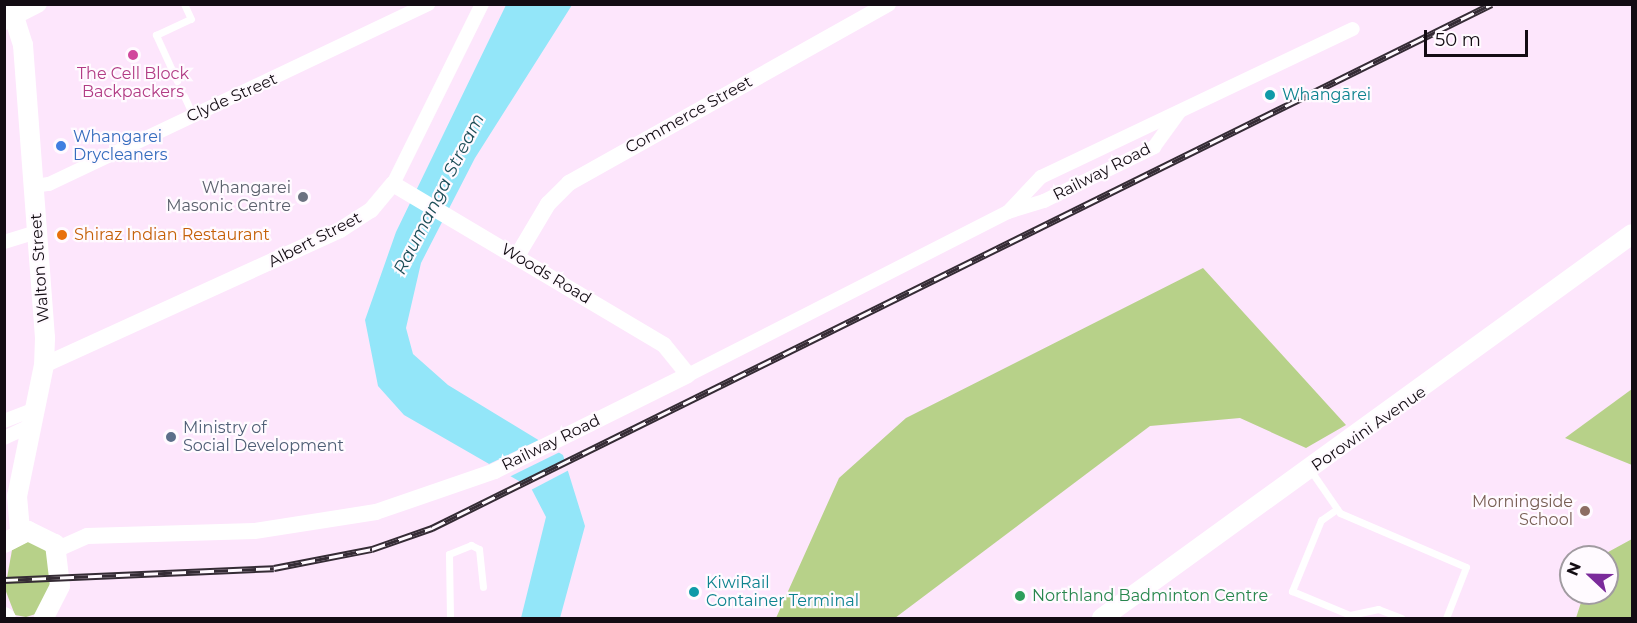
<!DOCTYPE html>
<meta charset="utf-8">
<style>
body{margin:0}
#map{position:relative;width:1637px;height:623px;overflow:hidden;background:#fde6fc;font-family:Montserrat,sans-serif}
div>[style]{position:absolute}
.green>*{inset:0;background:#b7d189}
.water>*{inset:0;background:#93e6f9}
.pier>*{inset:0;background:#fde6fc}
.service>*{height:7px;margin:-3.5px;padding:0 3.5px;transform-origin:3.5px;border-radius:3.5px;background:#fff}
.minor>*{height:14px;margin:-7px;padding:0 7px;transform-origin:7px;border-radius:7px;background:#fff}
.tertiary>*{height:16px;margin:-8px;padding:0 8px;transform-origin:8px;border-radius:8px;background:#fff}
.secondary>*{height:20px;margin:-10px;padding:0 10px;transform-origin:10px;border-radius:10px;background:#fff}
.rail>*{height:7px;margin-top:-3.5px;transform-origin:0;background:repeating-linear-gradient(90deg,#fffaff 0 14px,#352c35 0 28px);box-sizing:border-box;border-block:2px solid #352c35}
.dots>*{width:16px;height:16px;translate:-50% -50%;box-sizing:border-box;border:3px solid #fffaff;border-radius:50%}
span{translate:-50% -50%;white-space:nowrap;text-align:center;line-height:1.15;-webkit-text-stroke:4.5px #fffaff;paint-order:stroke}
.hotel-label{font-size:16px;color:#b23c85}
.culture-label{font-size:16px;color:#0d838f}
.left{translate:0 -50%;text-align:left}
.street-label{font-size:16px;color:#130c13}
.shop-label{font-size:16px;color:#366cbe}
.worship-label{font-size:16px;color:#5b616d}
.right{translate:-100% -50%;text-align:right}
.food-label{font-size:16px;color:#c56008}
.service-label{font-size:16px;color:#4e5e75}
.education-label{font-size:16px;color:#785e54}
.leisure-label{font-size:16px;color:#27864d}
.water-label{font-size:18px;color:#1d4e58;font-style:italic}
.frame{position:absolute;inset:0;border:6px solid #130c13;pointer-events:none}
.north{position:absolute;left:1559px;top:545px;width:60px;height:60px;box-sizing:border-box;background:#fffaff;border:2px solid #a19ba1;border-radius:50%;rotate:292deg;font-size:16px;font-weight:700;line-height:24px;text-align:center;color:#130c13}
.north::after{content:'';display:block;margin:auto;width:21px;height:27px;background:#7b2a9b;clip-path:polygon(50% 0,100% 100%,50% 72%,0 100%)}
.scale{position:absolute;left:1424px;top:30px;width:104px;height:27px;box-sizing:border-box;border:3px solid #130c13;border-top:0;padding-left:8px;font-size:18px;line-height:21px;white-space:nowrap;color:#130c13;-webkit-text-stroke:4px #fffaff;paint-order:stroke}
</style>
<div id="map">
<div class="green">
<i style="clip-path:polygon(1203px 268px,1346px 425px,1306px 448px,1240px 418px,1150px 426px,895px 618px,776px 618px,839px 478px,906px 418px)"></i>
<i style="clip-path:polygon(1632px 389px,1632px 465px,1565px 438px)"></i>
<i style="clip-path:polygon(1632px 539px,1632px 618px,1576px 618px,1584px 593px,1607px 593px,1607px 557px,1599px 557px)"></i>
<i style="clip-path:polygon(31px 540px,43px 546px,52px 560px,50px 589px,39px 613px,26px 617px,15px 615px,5px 589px,12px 550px)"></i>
</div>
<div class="water">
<i style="clip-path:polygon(506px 5px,572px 5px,475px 158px,421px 263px,406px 328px,413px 354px,448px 385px,563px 455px,585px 526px,560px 618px,521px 618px,546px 517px,531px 488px,404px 415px,378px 386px,365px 320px,396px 232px)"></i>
</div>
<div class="pier">
<i style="clip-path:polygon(541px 439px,562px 451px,509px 477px,489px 464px)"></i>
<i style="clip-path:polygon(568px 460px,571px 469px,529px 491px,520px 484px)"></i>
</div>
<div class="service">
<i style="left:177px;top:81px;width:51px;rotate:-114.5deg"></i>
<i style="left:156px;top:35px;width:38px;rotate:-25deg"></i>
<i style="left:191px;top:19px;width:17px;rotate:-115deg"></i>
<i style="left:184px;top:96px;width:21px;rotate:65deg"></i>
<i style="left:1311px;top:471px;width:51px;rotate:55.4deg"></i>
<i style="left:1340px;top:513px;width:137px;rotate:23.2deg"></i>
<i style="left:1466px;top:567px;width:55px;rotate:111.4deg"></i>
<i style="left:1337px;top:509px;width:19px;rotate:145deg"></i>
<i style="left:1321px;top:520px;width:77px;rotate:112.2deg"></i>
<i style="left:1292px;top:591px;width:63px;rotate:22.5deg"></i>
<i style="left:1350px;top:615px;width:29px;rotate:-12deg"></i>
<i style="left:1378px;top:609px;width:25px;rotate:21deg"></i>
<i style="left:450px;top:618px;width:64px;rotate:-90.9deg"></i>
<i style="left:449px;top:554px;width:24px;rotate:-22deg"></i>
<i style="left:471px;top:545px;width:9px;rotate:27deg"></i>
<i style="left:479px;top:549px;width:38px;rotate:84deg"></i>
</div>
<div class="minor">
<i style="left:393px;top:184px;width:201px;rotate:-63.7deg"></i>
<i style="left:34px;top:186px;width:15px;rotate:-8deg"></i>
<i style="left:49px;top:184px;width:420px;rotate:-25.4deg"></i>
<i style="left:1008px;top:212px;width:48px;rotate:-46.7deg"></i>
<i style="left:1041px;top:177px;width:345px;rotate:-25.4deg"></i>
<i style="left:4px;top:242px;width:34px;rotate:-17deg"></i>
<i style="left:688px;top:375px;width:359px;rotate:-27deg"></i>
<i style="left:1008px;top:212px;width:38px;rotate:-17deg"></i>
<i style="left:1044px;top:201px;width:123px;rotate:-26.1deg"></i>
<i style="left:1154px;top:147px;width:44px;rotate:-54.2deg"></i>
<i style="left:4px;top:421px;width:34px;rotate:-21deg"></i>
<i style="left:4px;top:438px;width:31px;rotate:-25deg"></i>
</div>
<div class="tertiary">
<i style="left:4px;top:22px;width:39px;rotate:-27deg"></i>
<i style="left:517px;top:256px;width:61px;rotate:-59.2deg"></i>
<i style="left:548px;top:204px;width:30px;rotate:-45deg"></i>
<i style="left:569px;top:183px;width:366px;rotate:-29.3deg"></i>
<i style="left:44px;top:365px;width:325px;rotate:-24.5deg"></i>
<i style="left:340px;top:230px;width:37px;rotate:-33deg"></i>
<i style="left:371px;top:210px;width:34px;rotate:-50deg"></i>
<i style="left:393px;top:184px;width:315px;rotate:30.7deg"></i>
<i style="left:664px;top:345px;width:38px;rotate:51deg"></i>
<i style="left:688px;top:375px;width:216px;rotate:153.6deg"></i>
<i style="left:495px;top:471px;width:126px;rotate:161deg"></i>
<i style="left:376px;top:512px;width:123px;rotate:171.1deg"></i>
<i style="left:254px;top:531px;width:167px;rotate:178.3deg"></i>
<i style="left:87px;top:536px;width:32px;rotate:156deg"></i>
</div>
<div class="secondary">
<i style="left:10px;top:4px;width:43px;rotate:72.4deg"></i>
<i style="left:23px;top:45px;width:294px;rotate:85.7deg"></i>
<i style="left:45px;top:338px;width:27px;rotate:92deg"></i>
<i style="left:44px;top:365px;width:134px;rotate:101.6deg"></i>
<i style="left:17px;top:496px;width:36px;rotate:85deg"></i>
<i style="left:4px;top:543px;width:27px;rotate:-27deg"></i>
<i style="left:28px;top:531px;width:30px;rotate:26deg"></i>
<i style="left:55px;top:544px;width:42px;rotate:83.2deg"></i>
<i style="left:60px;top:586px;width:36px;rotate:117deg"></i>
<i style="left:4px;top:617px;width:2px;rotate:27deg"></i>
<i style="left:1102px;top:618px;width:654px;rotate:-35.92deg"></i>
</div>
<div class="rail">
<i style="left:4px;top:580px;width:270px;rotate:-2.5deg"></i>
<i style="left:274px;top:568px;width:100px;rotate:-11deg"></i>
<i style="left:372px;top:549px;width:64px;rotate:-19.3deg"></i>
<i style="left:432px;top:528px;width:1182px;rotate:-26.31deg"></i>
</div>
<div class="dots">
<i style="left:133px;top:55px;background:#d1479c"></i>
<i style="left:1270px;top:95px;background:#0f9aa8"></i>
<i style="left:61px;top:146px;background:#3f7fe0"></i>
<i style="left:303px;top:197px;background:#6b7280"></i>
<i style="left:62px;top:235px;background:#e8710a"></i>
<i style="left:171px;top:437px;background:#5c6f8a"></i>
<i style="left:1585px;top:511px;background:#8d6e63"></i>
<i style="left:694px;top:592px;background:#0f9aa8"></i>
<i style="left:1020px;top:596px;background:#2e9e5b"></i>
</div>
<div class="hotel-label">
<span style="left:133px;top:83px">The Cell Block<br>Backpackers</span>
</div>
<div class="culture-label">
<span class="left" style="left:1282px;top:95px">Whangārei</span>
<span class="left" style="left:706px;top:592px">KiwiRail<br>Container Terminal</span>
</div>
<div class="street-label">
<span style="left:232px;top:98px;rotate:-24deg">Clyde Street</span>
<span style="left:689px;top:115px;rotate:-29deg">Commerce Street</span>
<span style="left:1102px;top:172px;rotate:-27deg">Railway Road</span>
<span style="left:315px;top:240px;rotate:-27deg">Albert Street</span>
<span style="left:40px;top:268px;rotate:-94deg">Walton Street</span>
<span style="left:546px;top:274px;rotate:31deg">Woods Road</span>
<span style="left:1369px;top:429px;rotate:-35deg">Porowini Avenue</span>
<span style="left:551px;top:443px;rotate:-26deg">Railway Road</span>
</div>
<div class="shop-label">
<span class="left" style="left:73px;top:146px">Whangarei<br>Drycleaners</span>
</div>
<div class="worship-label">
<span class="right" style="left:291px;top:197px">Whangarei<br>Masonic Centre</span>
</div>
<div class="food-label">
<span class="left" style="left:74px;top:235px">Shiraz Indian Restaurant</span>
</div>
<div class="service-label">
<span class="left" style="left:183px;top:437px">Ministry of<br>Social Development</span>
</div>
<div class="education-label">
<span class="right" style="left:1573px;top:511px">Morningside<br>School</span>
</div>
<div class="leisure-label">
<span class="left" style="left:1032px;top:596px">Northland Badminton Centre</span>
</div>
<div class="water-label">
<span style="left:439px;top:194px;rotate:-63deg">Raumanga Stream</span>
</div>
<div class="frame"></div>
<div class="north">N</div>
<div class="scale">50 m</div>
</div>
